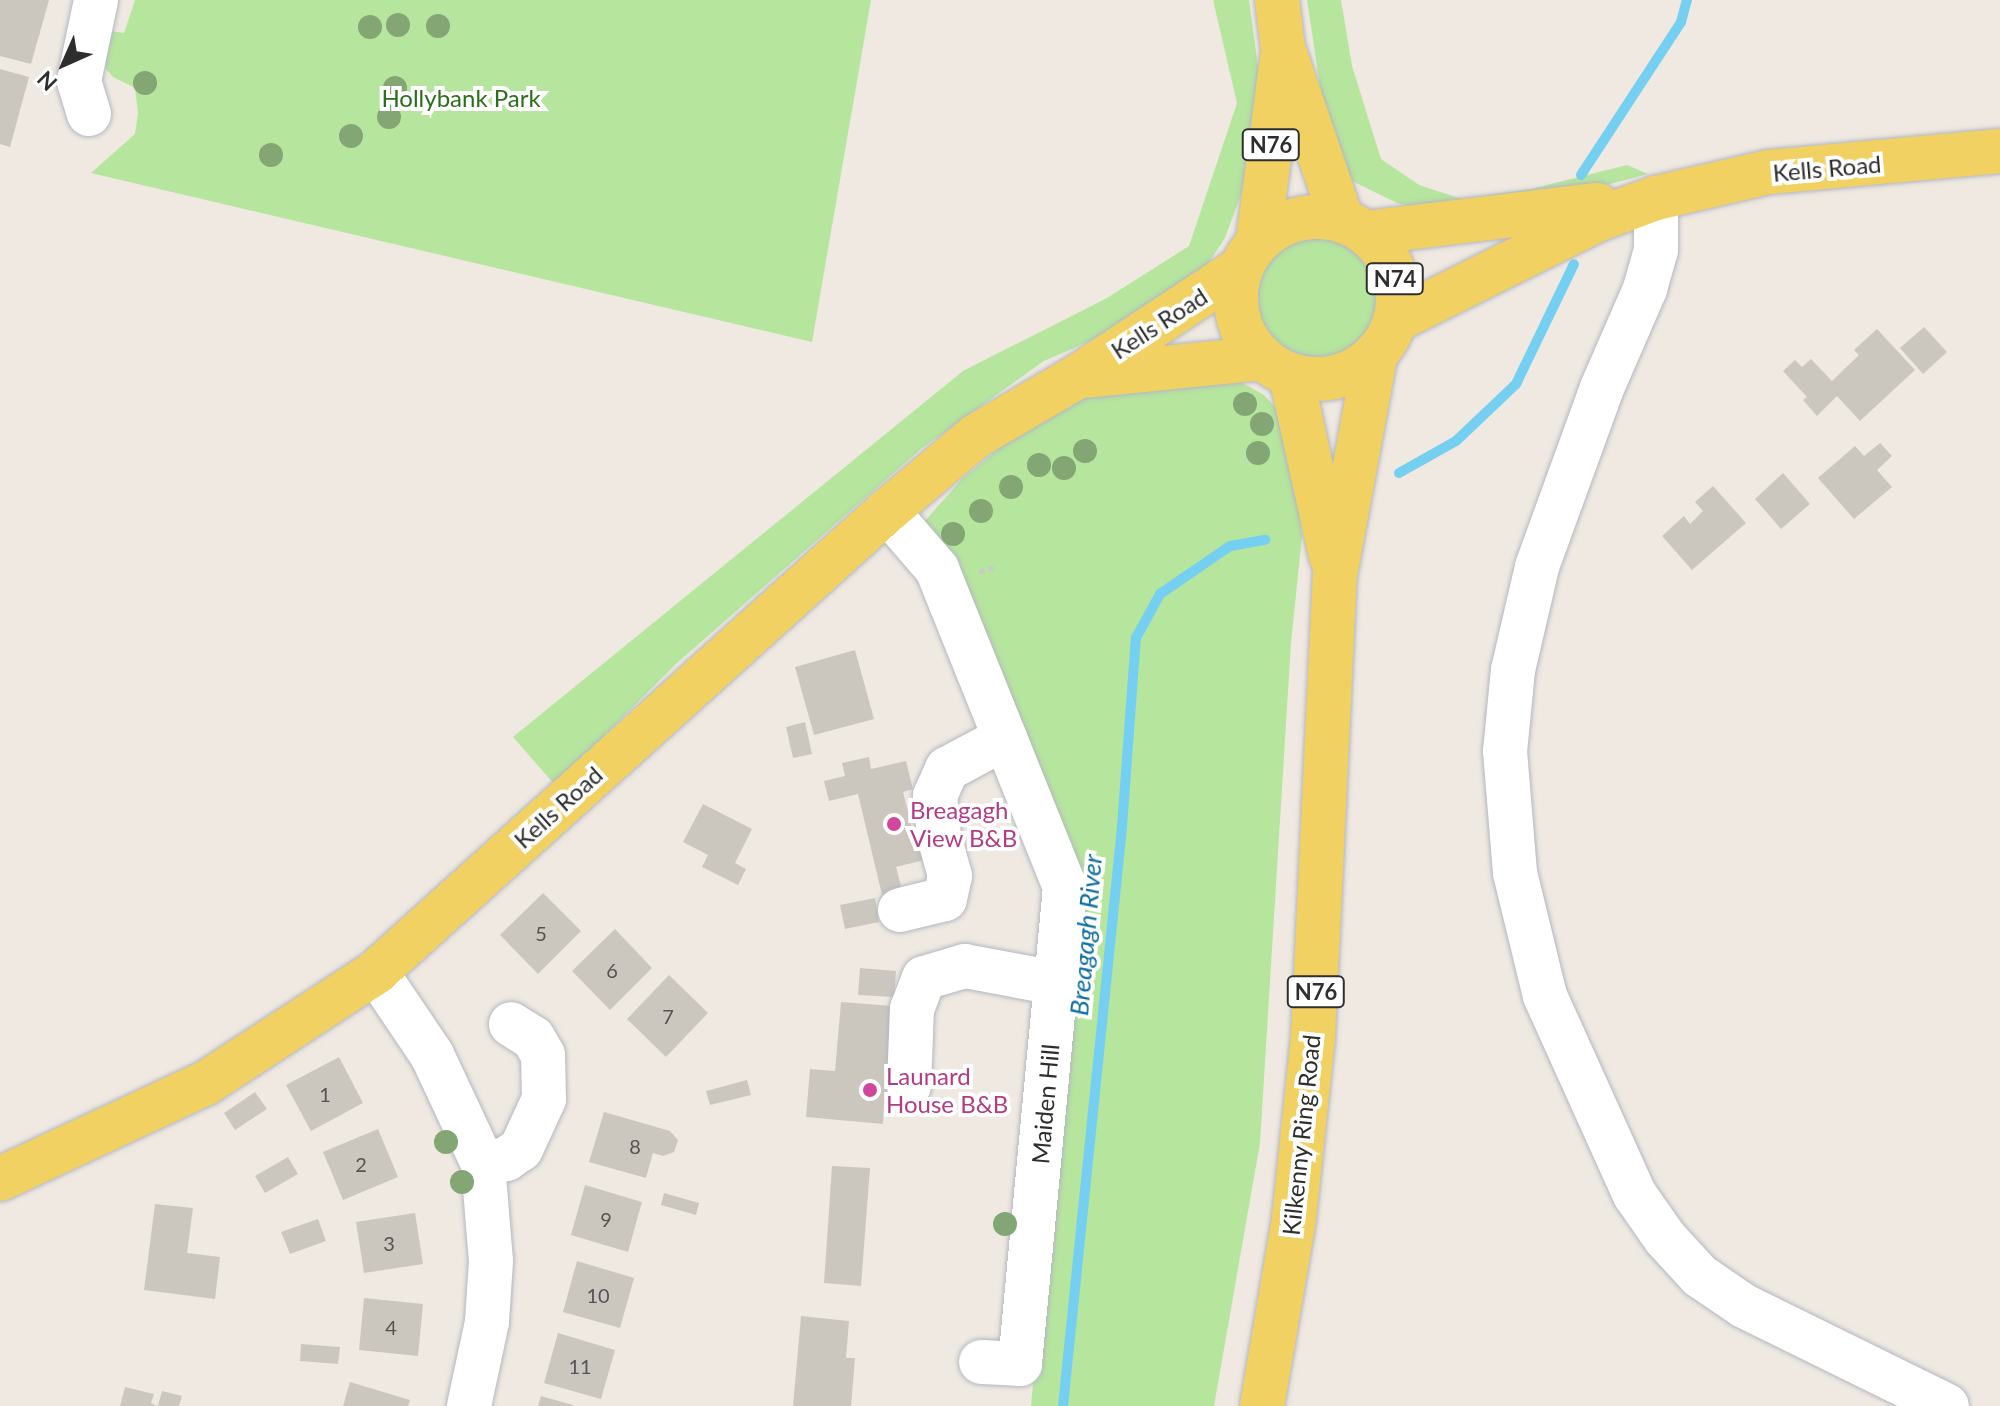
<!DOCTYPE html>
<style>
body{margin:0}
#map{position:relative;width:2000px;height:1406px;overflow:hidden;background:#efe9e1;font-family:Lato,sans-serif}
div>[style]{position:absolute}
.green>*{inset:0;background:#b6e59e}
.round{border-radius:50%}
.stream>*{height:10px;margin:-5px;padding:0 5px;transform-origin:5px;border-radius:5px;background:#75cff0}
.building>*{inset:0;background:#cbc7bf}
.path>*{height:5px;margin-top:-2.5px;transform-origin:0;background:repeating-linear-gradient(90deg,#c9c9c9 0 6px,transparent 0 10px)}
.roads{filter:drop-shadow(0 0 2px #b4b7c1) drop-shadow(0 0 2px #b4b7c1)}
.minor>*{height:44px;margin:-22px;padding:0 22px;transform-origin:22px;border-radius:22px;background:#fff}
.major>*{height:44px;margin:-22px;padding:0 22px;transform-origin:22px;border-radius:22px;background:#f2d163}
.major>.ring{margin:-22px;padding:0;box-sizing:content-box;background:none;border:44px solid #f2d163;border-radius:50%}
.trees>*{width:24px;height:24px;margin:-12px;border-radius:50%;background:#84a574}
.dots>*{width:22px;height:22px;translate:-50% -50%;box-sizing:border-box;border:4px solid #fff;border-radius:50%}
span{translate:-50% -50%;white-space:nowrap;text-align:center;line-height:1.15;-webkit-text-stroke:8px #fff;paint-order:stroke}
.number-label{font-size:20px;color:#555452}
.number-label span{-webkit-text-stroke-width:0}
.shield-label span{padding:2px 6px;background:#fff;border:2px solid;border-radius:6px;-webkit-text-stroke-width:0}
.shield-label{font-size:22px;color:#2e2e2e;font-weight:700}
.park-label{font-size:24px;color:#2c6e1b}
.street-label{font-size:24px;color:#2e2e2e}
.hotel-label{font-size:24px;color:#b23c85}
.left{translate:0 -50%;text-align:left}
.water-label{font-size:26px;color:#0d6fa3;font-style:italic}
.north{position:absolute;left:24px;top:24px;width:80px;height:80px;-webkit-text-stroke:6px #fff;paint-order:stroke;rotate:225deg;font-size:22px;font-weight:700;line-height:32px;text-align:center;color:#2e2e2e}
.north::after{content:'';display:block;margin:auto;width:28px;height:36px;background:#2e2e2e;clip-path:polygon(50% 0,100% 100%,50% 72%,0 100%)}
</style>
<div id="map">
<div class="green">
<i style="clip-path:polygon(135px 0,871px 0,812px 342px,91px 173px,135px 134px,138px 113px,135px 88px,113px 77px,106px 69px,105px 59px,110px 31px,124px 33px)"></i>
<i style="clip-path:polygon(1213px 0,1249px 0,1262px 96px,1249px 173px,1225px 238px,1196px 282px,1164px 309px,1044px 361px,921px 449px,677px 663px,555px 785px,513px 737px,963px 371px,1107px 298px,1189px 246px,1237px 103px)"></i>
<i style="clip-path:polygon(1307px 0,1341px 0,1352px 66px,1381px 159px,1419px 185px,1462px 199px,1531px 189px,1627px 165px,1648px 174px,1530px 205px,1449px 215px,1397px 203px,1348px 179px,1326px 126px)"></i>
<i class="round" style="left:1257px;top:235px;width:122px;height:122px"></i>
<i style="clip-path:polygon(1223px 372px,1264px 395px,1287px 420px,1302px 536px,1291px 643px,1260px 1143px,1214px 1406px,1031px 1406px,1075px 903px,924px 522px,962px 479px,1026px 426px,1109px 386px)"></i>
</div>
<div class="stream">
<i style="left:1581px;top:175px;width:183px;rotate:-56.8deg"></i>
<i style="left:1681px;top:22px;width:23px;rotate:-75deg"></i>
<i style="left:1399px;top:473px;width:65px;rotate:-29.3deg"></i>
<i style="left:1456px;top:441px;width:83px;rotate:-43.5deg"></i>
<i style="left:1516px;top:384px;width:133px;rotate:-64.2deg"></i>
<i style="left:1063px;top:1406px;width:582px;rotate:-84.18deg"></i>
<i style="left:1122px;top:827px;width:190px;rotate:-85.8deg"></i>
<i style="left:1136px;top:638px;width:50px;rotate:-61.4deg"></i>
<i style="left:1160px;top:594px;width:85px;rotate:-34.4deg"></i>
<i style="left:1230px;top:546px;width:36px;rotate:-10deg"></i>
</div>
<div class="building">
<i style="clip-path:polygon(0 0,49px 0,31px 64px,0 56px)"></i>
<i style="clip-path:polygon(0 69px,29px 77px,10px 147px,0 144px)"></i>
<i style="clip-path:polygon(1924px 327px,1947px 352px,1923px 374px,1900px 348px)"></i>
<i style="clip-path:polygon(1877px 329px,1915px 370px,1860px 421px,1837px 396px,1817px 416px,1803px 400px,1807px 397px,1783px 371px,1795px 360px,1802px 367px,1811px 359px,1832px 381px,1859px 355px,1854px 350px)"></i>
<i style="clip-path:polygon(1880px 443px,1892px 456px,1877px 470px,1892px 487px,1854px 519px,1818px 478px,1855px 446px,1864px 456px)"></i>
<i style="clip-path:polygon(1783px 473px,1810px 504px,1781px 529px,1755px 499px)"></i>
<i style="clip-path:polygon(1713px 486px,1746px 523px,1692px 570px,1662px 536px,1684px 516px,1690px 524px,1703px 511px,1695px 502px)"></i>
<i style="clip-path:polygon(855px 650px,874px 719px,814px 735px,795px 667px)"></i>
<i style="clip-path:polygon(805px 722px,812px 754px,793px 758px,786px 727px)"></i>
<i style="clip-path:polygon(869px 757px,871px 769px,906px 761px,913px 789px,903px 792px,914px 836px,922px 835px,928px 859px,896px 867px,902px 890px,882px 895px,858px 794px,829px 801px,824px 781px,845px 776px,842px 763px)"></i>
<i style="clip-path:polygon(703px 804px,752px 829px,735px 863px,746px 869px,738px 885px,702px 867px,708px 855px,683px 842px)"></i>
<i style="clip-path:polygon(543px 893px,581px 931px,538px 974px,500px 935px)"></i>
<i style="clip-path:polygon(875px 898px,879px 922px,845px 929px,840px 905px)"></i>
<i style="clip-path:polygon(615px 929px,652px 968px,610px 1010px,572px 971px)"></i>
<i style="clip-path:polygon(860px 968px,896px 971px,894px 997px,858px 995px)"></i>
<i style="clip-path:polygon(669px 975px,708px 1013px,666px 1057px,627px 1019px)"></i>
<i style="clip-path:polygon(841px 1002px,893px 1006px,886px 1081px,893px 1082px,891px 1106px,884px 1105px,883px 1124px,806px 1117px,810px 1069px,835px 1071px)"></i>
<i style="clip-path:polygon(339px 1057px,363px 1103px,311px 1131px,286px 1085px)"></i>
<i style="clip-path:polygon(747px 1080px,751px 1095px,710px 1105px,706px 1091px)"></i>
<i style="clip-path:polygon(255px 1092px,267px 1109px,235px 1130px,224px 1113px)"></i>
<i style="clip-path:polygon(604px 1112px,670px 1131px,678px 1140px,674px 1152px,663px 1156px,653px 1153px,646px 1178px,589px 1162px)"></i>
<i style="clip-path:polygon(378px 1129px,398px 1177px,343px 1200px,323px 1152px)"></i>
<i style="clip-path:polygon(288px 1157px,298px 1174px,265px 1193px,255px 1176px)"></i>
<i style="clip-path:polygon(832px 1166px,870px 1168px,861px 1286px,824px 1283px)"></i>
<i style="clip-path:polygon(585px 1185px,642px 1202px,628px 1252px,571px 1235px)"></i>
<i style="clip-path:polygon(664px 1193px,699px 1203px,696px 1215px,661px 1205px)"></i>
<i style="clip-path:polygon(155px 1204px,193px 1208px,187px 1253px,220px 1257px,215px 1299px,144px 1290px)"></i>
<i style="clip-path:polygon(415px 1213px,423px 1264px,364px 1273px,356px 1222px)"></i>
<i style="clip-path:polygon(318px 1219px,326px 1241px,290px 1254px,281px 1232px)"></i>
<i style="clip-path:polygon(577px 1261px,634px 1278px,620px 1328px,563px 1312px)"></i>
<i style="clip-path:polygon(364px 1298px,423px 1304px,418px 1356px,359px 1350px)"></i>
<i style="clip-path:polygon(801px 1316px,849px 1321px,846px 1358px,855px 1358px,851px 1406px,793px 1406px)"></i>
<i style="clip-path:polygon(558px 1333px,615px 1350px,601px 1399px,544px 1383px)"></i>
<i style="clip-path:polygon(301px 1344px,340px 1347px,338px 1364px,300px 1361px)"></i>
<i style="clip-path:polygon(350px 1382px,410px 1400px,408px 1406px,343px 1406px)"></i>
<i style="clip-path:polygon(125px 1387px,154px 1394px,151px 1403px,157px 1406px,120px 1406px)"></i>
<i style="clip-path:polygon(162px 1391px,182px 1396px,179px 1406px,158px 1406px)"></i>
<i style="clip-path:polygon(541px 1396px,573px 1405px,573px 1406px,538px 1406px)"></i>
</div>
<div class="path">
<i style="left:979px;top:572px;width:15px;rotate:-20deg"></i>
</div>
<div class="roads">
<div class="minor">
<i style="left:89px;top:114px;width:34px;rotate:-107deg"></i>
<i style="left:79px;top:81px;width:83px;rotate:-78.1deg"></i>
<i style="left:1656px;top:198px;width:52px;rotate:90deg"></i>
<i style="left:1656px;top:250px;width:41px;rotate:105.8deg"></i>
<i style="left:1645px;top:289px;width:108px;rotate:113.5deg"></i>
<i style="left:1602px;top:388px;width:190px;rotate:110deg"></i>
<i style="left:1537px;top:567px;width:106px;rotate:103.1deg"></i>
<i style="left:1513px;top:670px;width:81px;rotate:95.6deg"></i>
<i style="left:1505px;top:751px;width:122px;rotate:85.3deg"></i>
<i style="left:1515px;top:873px;width:127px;rotate:76.3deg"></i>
<i style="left:1545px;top:996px;width:218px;rotate:65.7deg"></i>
<i style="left:1635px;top:1195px;width:52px;rotate:55.1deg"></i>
<i style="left:1665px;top:1238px;width:52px;rotate:47.4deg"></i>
<i style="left:1700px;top:1276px;width:53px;rotate:34.3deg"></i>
<i style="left:1744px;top:1306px;width:226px;rotate:26.2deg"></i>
<i style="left:887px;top:511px;width:77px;rotate:49.2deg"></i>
<i style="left:937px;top:569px;width:343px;rotate:68.1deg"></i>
<i style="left:1065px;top:887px;width:479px;rotate:95.4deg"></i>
<i style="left:1020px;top:1364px;width:39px;rotate:-177deg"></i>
<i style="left:900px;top:910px;width:46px;rotate:-13.7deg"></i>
<i style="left:945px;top:899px;width:24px;rotate:-78deg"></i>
<i style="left:950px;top:876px;width:41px;rotate:-105.4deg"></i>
<i style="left:939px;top:836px;width:40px;rotate:-95.7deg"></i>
<i style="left:935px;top:796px;width:30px;rotate:-66deg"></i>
<i style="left:947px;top:769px;width:66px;rotate:-28.1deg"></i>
<i style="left:376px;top:972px;width:100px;rotate:56deg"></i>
<i style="left:432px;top:1055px;width:120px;rotate:64.9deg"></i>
<i style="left:483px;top:1164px;width:97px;rotate:85.3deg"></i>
<i style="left:491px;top:1261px;width:61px;rotate:93.8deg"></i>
<i style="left:487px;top:1322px;width:86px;rotate:102.1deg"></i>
<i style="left:909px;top:1086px;width:77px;rotate:-87.8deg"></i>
<i style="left:912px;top:1009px;width:33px;rotate:-69deg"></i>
<i style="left:924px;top:978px;width:43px;rotate:-16.3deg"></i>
<i style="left:965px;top:966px;width:93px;rotate:10.6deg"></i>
<i style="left:483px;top:1164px;width:24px;rotate:-12deg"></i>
<i style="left:506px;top:1159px;width:18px;rotate:-34deg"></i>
<i style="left:521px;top:1149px;width:55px;rotate:-65.3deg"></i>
<i style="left:544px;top:1099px;width:44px;rotate:-91.3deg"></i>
<i style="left:543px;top:1055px;width:20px;rotate:-120deg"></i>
<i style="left:533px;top:1038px;width:26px;rotate:-148deg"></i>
</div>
<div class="major">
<i style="left:1277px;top:0;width:48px;rotate:82.9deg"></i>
<i style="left:1283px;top:48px;width:182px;rotate:71.1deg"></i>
<i class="ring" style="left:1236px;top:217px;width:118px;height:118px"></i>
<i style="left:1365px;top:233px;width:234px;rotate:-6.9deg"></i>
<i style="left:1258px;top:241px;width:185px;rotate:-82.5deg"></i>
<i style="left:1396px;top:320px;width:227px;rotate:-26.5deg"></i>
<i style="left:1599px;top:219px;width:61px;rotate:-20.2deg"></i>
<i style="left:1656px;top:198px;width:116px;rotate:-13deg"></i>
<i style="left:1769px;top:172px;width:232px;rotate:-5.2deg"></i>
<i style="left:1085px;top:376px;width:178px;rotate:-5.8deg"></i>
<i style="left:1291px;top:376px;width:185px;rotate:77.5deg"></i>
<i style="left:0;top:1179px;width:227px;rotate:-25deg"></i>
<i style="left:206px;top:1083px;width:203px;rotate:-33.1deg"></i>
<i style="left:376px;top:972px;width:688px;rotate:-42.06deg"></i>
<i style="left:887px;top:511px;width:116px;rotate:-40.1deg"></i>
<i style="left:976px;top:436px;width:117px;rotate:-30.3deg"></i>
<i style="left:1077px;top:377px;width:197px;rotate:-33.6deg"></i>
<i style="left:1262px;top:1406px;width:191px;rotate:-80.3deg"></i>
<i style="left:1294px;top:1218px;width:182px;rotate:-84deg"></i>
<i style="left:1313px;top:1037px;width:463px;rotate:-87.3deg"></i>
<i style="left:1335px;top:575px;width:223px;rotate:-79.6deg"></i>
</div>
</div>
<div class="trees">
<i style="left:398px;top:25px"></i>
<i style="left:438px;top:26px"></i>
<i style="left:370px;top:27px"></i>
<i style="left:145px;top:83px"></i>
<i style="left:395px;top:88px"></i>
<i style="left:389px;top:117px"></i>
<i style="left:351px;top:136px"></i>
<i style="left:271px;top:155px"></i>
<i style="left:1245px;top:404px"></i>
<i style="left:1262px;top:424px"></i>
<i style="left:1085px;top:451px"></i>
<i style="left:1258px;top:453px"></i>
<i style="left:1039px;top:465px"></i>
<i style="left:1064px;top:468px"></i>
<i style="left:1011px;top:487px"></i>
<i style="left:981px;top:511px"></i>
<i style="left:953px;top:534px"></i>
<i style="left:446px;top:1142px"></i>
<i style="left:462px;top:1182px"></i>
<i style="left:1005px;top:1224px"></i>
</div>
<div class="dots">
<i style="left:894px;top:824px;background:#d1479c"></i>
<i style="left:870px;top:1090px;background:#d1479c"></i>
</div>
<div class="number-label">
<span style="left:541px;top:933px">5</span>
<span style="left:612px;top:970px">6</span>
<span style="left:668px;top:1016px">7</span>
<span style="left:325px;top:1094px">1</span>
<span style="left:635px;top:1146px">8</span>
<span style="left:361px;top:1164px">2</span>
<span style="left:606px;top:1219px">9</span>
<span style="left:389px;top:1243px">3</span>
<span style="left:598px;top:1295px">10</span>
<span style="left:391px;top:1327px">4</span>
<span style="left:580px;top:1366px">11</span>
</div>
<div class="shield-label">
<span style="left:1271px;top:145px">N76</span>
<span style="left:1395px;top:279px">N74</span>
<span style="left:1316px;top:992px">N76</span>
</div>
<div class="park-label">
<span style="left:461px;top:98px">Hollybank Park</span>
</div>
<div class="street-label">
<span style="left:1827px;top:168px;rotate:-5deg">Kells Road</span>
<span style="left:1159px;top:323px;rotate:-33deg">Kells Road</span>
<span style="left:558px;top:807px;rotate:-42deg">Kells Road</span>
<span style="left:1045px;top:1104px;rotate:-85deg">Maiden Hill</span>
<span style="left:1301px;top:1135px;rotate:-84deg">Kilkenny Ring Road</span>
</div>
<div class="hotel-label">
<span class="left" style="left:910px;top:824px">Breagagh<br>View B&amp;B</span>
<span class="left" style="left:886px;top:1090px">Launard<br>House B&amp;B</span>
</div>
<div class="water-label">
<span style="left:1086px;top:935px;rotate:-85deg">Breagagh River</span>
</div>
<div class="north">N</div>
</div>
